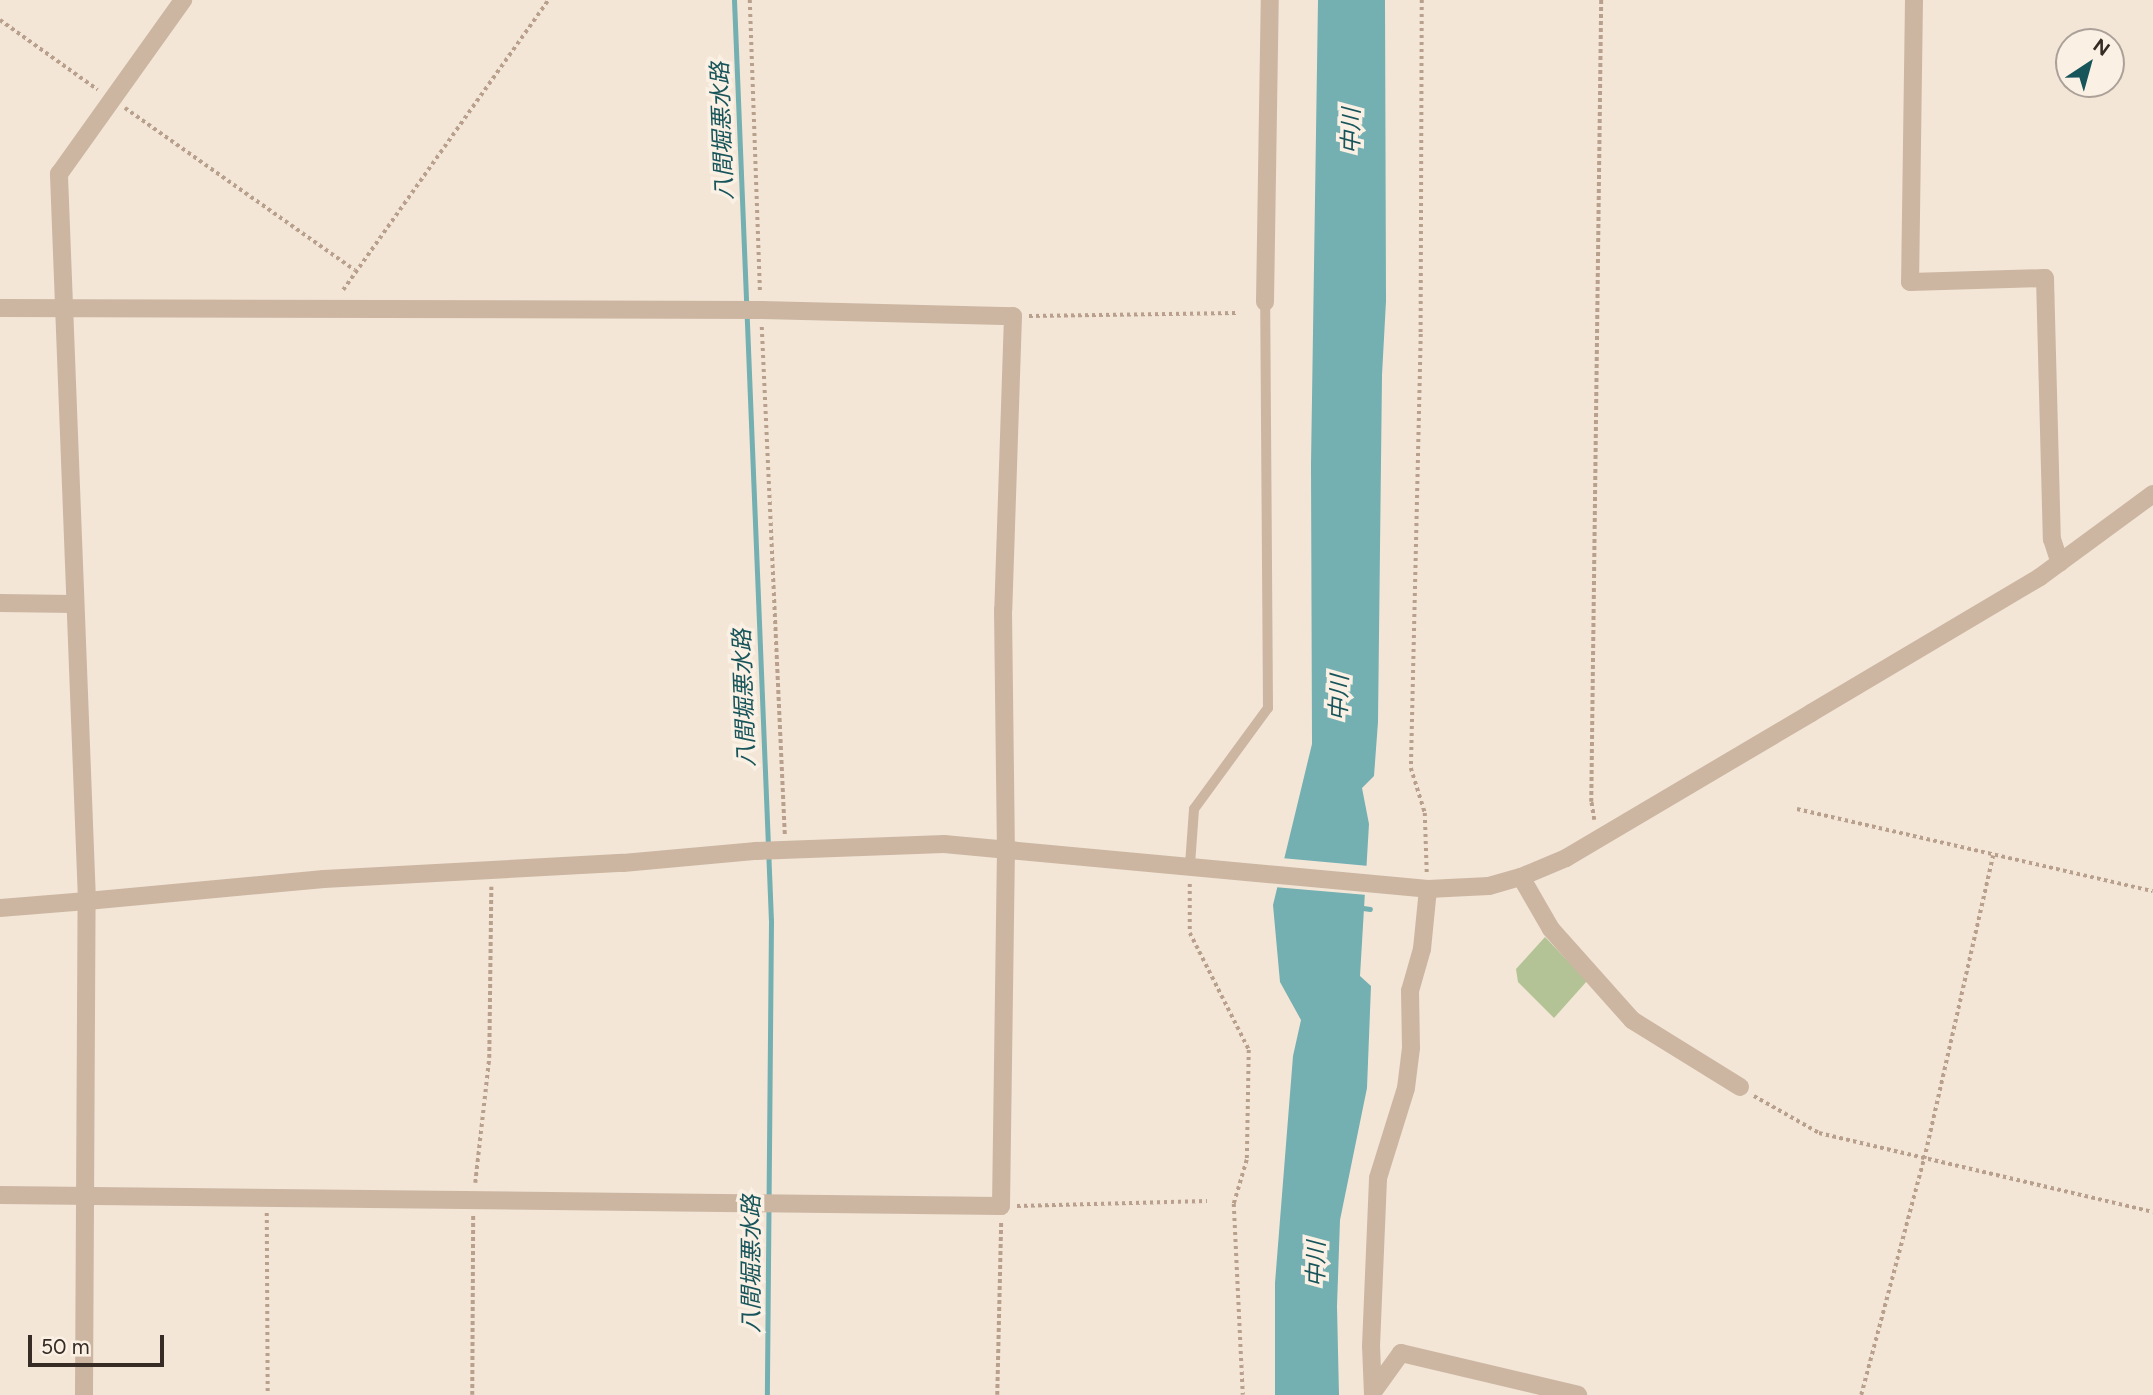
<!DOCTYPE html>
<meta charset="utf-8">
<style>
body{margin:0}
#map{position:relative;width:2153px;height:1395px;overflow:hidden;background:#f3e6d7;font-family:Figtree,"Noto Sans JP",sans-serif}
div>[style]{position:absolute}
.green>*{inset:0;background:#b3c396}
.water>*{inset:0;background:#74afb2}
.pier>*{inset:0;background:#f3e6d7}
.stream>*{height:5px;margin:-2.5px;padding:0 2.5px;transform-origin:2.5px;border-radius:2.5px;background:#74afb2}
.path>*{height:3.5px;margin-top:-1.75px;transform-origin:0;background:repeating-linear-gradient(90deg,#b8a08c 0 3.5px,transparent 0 7px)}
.service>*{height:10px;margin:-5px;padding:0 5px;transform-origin:5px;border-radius:5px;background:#ccb6a2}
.minor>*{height:18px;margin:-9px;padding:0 9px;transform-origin:9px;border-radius:9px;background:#ccb6a2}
.tertiary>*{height:18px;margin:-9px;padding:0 9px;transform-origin:9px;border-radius:9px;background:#ccb6a2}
span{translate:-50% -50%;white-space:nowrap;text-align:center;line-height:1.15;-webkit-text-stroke:7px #fbf0e4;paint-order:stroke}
.water-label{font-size:23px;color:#18555b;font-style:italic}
.north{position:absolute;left:2055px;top:28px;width:70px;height:70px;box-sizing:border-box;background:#fbf0e4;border:2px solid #aca198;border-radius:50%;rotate:36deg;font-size:19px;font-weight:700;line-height:28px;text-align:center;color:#362b25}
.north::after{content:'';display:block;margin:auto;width:24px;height:32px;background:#18555b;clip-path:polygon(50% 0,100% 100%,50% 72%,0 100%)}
.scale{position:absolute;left:28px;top:1335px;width:136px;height:32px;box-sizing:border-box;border:4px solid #362b25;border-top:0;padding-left:9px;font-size:21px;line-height:24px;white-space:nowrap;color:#362b25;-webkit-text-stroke:5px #fbf0e4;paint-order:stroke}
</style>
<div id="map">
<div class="green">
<i style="clip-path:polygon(1545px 937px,1587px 981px,1554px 1018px,1518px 982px,1516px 969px)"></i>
</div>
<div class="water">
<i style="clip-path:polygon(1318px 0,1385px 0,1386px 301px,1382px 375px,1378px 722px,1374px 776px,1362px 788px,1369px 824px,1360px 976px,1371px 986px,1367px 1088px,1340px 1220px,1337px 1306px,1339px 1395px,1275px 1395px,1275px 1283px,1293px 1056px,1301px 1020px,1280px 982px,1273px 905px,1312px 744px,1311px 465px)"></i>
</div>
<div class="pier">
<i style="clip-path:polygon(1281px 858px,1369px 866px,1367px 895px,1274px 887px)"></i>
</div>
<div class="stream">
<i style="left:734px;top:0;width:922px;rotate:87.7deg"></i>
<i style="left:771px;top:921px;width:474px;rotate:90.5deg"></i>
<i style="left:1356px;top:907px;width:14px;rotate:8deg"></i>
</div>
<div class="path">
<i style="left:750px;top:0;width:292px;rotate:88deg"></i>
<i style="left:1422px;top:0;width:334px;rotate:90.2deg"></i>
<i style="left:1421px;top:334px;width:434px;rotate:91.3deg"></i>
<i style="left:1411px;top:768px;width:47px;rotate:72.7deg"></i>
<i style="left:1425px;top:813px;width:60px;rotate:88.1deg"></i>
<i style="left:0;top:20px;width:120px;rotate:35.5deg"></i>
<i style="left:125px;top:108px;width:281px;rotate:35.2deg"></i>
<i style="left:343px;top:290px;width:355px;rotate:-54.7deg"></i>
<i style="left:1029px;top:316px;width:207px;rotate:-0.8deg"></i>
<i style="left:762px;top:327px;width:508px;rotate:87.4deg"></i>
<i style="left:1797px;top:809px;width:365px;rotate:13deg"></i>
<i style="left:1594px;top:820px;width:18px;rotate:-99deg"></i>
<i style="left:1591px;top:802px;width:802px;rotate:-89.29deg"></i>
<i style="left:1190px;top:884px;width:49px;rotate:90deg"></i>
<i style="left:1190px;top:933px;width:131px;rotate:63.2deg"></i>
<i style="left:1249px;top:1050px;width:110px;rotate:91deg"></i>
<i style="left:1247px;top:1160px;width:46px;rotate:106.5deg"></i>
<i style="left:1234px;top:1204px;width:191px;rotate:87.3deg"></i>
<i style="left:1754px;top:1096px;width:75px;rotate:29.6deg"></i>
<i style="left:1819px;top:1133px;width:343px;rotate:13.3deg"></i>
<i style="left:475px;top:1183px;width:126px;rotate:-83.6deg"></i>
<i style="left:489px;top:1058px;width:171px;rotate:-89.3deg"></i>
<i style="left:1017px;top:1206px;width:190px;rotate:-1.5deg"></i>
<i style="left:267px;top:1213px;width:182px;rotate:89.7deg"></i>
<i style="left:472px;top:1395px;width:180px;rotate:-89.7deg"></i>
<i style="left:997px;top:1395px;width:173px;rotate:-88.7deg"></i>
<i style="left:1861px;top:1395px;width:244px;rotate:-75.1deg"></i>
<i style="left:1924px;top:1159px;width:311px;rotate:-77.2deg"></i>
</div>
<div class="service">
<i style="left:1190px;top:865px;width:56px;rotate:-85.9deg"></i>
<i style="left:1194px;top:809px;width:125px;rotate:-53.8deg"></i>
<i style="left:1268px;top:708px;width:406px;rotate:-90.4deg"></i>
</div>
<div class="minor">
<i style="left:1914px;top:0;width:282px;rotate:90.8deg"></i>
<i style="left:1910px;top:282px;width:135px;rotate:-1.7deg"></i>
<i style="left:2045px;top:278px;width:261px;rotate:88.5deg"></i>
<i style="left:2052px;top:539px;width:25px;rotate:72deg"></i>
<i style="left:1265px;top:302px;width:302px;rotate:-89.1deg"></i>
<i style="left:0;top:308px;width:761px;rotate:0.15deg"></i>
<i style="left:761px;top:310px;width:252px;rotate:1.4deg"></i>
<i style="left:1013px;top:316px;width:294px;rotate:91.9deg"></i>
<i style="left:1003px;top:610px;width:238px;rotate:89.3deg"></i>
<i style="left:1006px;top:848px;width:358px;rotate:90.8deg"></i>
<i style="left:1001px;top:1206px;width:1001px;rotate:-179.37deg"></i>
<i style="left:0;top:603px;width:74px;rotate:0.8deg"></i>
<i style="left:1521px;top:877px;width:60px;rotate:60deg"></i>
<i style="left:1551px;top:929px;width:122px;rotate:48.3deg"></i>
<i style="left:1632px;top:1020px;width:127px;rotate:31.8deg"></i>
<i style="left:0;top:908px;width:87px;rotate:-4.6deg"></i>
<i style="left:1373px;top:1392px;width:48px;rotate:-54.3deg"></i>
<i style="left:1401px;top:1353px;width:182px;rotate:13.3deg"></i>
<i style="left:84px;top:1395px;width:494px;rotate:-89.7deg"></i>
<i style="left:87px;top:901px;width:728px;rotate:-92.21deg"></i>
<i style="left:59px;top:174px;width:214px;rotate:-54.5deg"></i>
<i style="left:1373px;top:1395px;width:49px;rotate:-92.3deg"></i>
<i style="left:1371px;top:1346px;width:168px;rotate:-87.6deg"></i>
<i style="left:1378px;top:1178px;width:94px;rotate:-72.7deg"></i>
<i style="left:1406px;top:1088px;width:40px;rotate:-82.9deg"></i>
<i style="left:1411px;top:1048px;width:57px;rotate:-91deg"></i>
<i style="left:1410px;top:991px;width:44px;rotate:-74.1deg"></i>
<i style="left:1422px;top:949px;width:60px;rotate:-84.3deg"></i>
</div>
<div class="tertiary">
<i style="left:87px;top:901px;width:238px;rotate:-5.3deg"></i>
<i style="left:324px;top:879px;width:299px;rotate:-3.1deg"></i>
<i style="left:623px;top:863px;width:134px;rotate:-5.2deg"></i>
<i style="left:756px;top:851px;width:188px;rotate:-2.1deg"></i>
<i style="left:944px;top:844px;width:486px;rotate:5.3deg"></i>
<i style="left:1428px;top:889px;width:61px;rotate:-2.8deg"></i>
<i style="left:1489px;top:886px;width:33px;rotate:-16deg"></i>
<i style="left:1521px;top:877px;width:49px;rotate:-22.9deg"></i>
<i style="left:1566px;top:858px;width:285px;rotate:-30.6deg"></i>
<i style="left:1811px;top:713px;width:266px;rotate:-30.7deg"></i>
<i style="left:2040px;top:577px;width:140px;rotate:-36.3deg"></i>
</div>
<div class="water-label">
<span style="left:722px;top:131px;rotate:-92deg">八間堀悪水路</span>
<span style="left:1351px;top:131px;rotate:-89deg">中川</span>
<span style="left:744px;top:698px;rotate:-92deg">八間堀悪水路</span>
<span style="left:1339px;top:698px;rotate:-88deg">中川</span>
<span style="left:751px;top:1264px;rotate:-90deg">八間堀悪水路</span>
<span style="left:1316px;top:1264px;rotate:-89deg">中川</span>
</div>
<div class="north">N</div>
<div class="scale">50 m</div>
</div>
